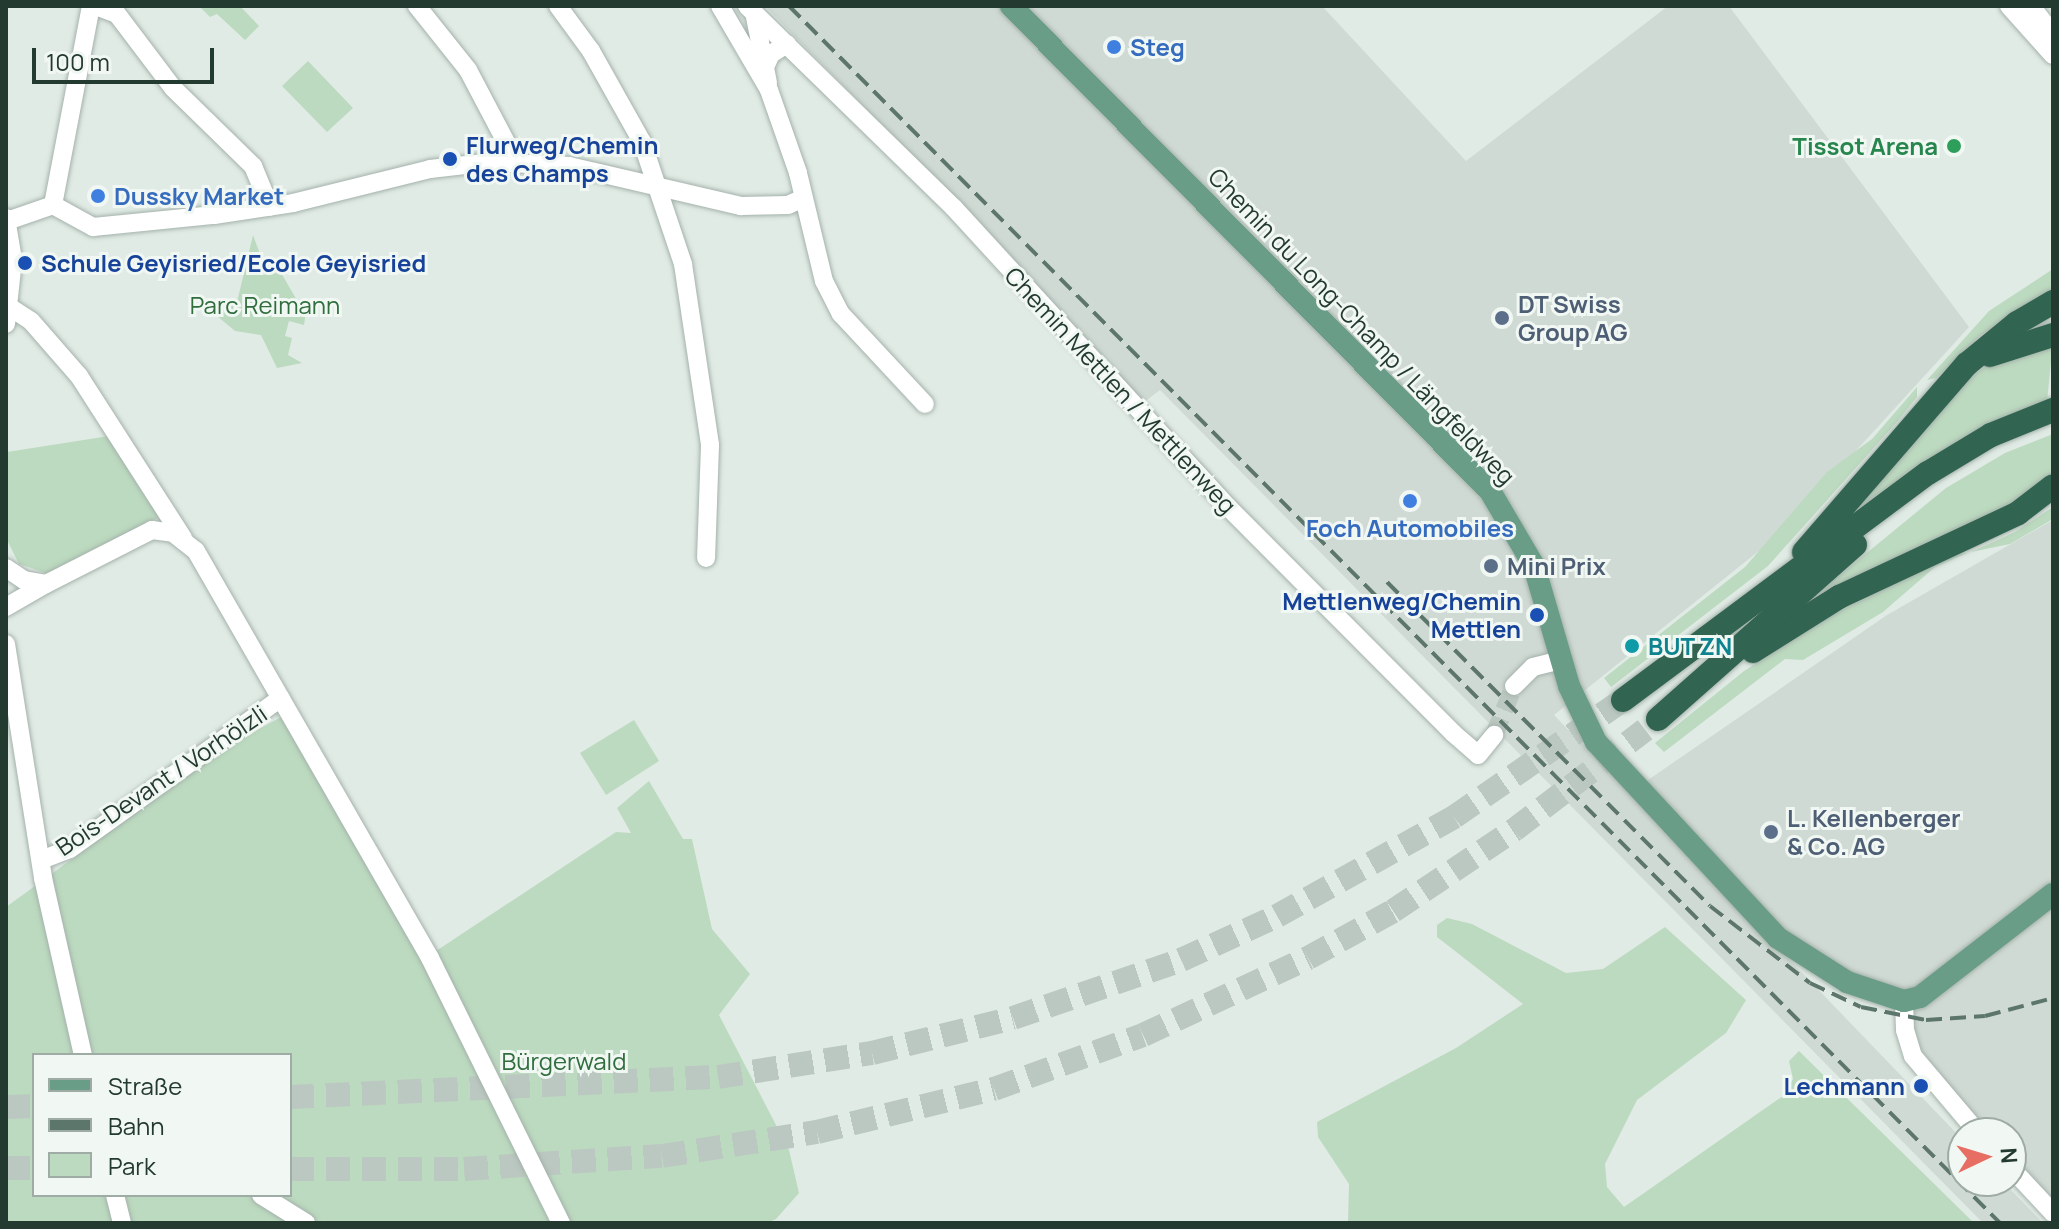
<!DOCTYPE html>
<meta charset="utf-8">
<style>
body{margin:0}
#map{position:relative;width:2059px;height:1229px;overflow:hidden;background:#e1ebe5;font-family:Manrope,sans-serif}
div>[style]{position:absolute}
.built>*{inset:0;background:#d0dad4}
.green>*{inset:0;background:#bcdabf}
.minor-tunnel>*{height:18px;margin-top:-9px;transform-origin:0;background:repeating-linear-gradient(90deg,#bbc8c1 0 18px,transparent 0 27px)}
.highway-tunnel>*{height:24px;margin-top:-12px;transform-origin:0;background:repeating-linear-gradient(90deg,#bbc8c1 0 24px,transparent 0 36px)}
.roads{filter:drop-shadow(0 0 2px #a4b2ab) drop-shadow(0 0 2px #a4b2ab)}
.minor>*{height:18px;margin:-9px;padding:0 9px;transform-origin:9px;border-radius:9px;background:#fff}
.major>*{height:22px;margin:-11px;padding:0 11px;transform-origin:11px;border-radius:11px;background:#699d87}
.highway>*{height:24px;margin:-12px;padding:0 12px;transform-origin:12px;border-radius:12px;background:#316451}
.rail>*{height:4px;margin-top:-2px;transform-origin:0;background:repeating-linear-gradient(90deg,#5d766b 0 16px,transparent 0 24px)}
.dots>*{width:22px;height:22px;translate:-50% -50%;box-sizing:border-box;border:4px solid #f1f7f3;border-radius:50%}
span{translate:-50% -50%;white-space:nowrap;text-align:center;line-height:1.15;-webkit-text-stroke:6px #f1f7f3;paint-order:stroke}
.shop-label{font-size:24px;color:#366cbe;font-weight:700}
.left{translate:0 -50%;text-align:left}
.transit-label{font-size:24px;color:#164399;font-weight:700}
.right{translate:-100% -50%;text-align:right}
.leisure-label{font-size:24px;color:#27864d;font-weight:700}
.service-label{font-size:24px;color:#4e5e75;font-weight:700}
.park-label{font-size:24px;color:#306e3e}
.street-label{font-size:24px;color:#233a30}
.culture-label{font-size:24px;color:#0d838f;font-weight:700}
.frame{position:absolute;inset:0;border:8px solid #233a30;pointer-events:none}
.legend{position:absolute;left:32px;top:1053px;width:260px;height:144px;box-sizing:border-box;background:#f1f7f3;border:2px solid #9faba5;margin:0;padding:10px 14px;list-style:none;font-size:24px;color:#233a30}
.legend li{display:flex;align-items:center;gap:16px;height:40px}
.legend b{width:40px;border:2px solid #9faba5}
.north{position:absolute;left:1947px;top:1117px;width:80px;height:80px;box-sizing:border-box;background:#f1f7f3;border:2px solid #9faba5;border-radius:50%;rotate:86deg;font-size:22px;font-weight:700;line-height:32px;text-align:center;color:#233a30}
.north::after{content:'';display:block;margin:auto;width:28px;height:36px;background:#e76e62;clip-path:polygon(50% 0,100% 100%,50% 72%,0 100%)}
.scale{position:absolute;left:32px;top:48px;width:182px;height:36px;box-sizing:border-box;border:4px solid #233a30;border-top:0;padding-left:10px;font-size:24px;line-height:28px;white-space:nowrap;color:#233a30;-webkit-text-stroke:6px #f1f7f3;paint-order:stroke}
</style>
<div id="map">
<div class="built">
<i style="clip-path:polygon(765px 6px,1322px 6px,1466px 161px,1668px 6px,1729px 6px,1969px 327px,1780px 534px,1554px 715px,1963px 1140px,1963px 1181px,2002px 1181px,2043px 1223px,1983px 1223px,1160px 390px,1143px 403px,954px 198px)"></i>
<i style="clip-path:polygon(2053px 520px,2053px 1213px,2011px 1168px,2011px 1133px,1978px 1133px,1913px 1056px,1904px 1001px,1817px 966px,1635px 789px,1887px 615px)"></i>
</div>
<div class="green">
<i style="clip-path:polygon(199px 6px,240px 6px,259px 26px,245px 40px,217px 14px,210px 17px)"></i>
<i style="clip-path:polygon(308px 61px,353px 108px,327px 132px,282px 86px)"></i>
<i style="clip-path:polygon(253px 235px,262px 259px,280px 271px,298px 302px,307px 306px,304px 325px,289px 321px,285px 336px,292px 338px,288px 355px,302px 363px,277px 368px,261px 335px,235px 331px,217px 316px,220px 300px,237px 302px)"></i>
<i style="clip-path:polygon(2053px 269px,2053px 290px,1981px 335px,1936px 378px,1927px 380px,1989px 311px)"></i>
<i style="clip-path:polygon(2053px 341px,2047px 402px,1852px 513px,1969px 378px,1995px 360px)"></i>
<i style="clip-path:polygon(1917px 387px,1917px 397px,1897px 422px,1768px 566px,1611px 687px,1604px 678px,1745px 567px,1827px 472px,1872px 439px)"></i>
<i style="clip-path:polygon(2053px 434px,2053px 473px,2028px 495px,1791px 615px,1946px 488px,2005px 453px)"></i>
<i style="clip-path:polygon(109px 436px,161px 516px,59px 570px,46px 573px,19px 564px,6px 538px,7px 452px)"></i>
<i style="clip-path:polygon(2053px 507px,2053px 519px,2010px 544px,1971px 552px,2015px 532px)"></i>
<i style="clip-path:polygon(1967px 553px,1935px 567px,1883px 612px,1803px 660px,1785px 659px,1664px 752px,1655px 743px,1744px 671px,1836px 613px,1951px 555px)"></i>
<i style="clip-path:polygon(evenodd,285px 715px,436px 951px,616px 832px,631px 833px,617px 808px,649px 781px,683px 839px,692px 839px,712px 929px,750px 974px,719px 1015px,789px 1150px,799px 1193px,776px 1219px,767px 1223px,6px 1223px,6px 907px,226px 747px,285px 715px,34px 1055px,290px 1055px,290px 1195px,34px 1195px,34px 1055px)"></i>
<i style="clip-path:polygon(634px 720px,659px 761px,606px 795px,580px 753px)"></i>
<i style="clip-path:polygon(1447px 918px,1472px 924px,1566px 973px,1603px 969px,1665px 927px,1746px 1000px,1726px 1033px,1637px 1100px,1605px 1164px,1607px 1187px,1624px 1207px,1783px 1096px,1793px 1079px,1789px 1061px,1799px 1051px,1974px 1223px,1348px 1223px,1349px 1184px,1318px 1137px,1317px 1122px,1456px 1048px,1523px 1004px,1437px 937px,1437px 925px)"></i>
</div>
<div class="minor-tunnel">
<i style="left:1494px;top:735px;width:53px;rotate:-67.8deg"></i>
</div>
<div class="highway-tunnel">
<i style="left:290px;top:1097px;width:428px;rotate:-2.7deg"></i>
<i style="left:718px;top:1077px;width:156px;rotate:-8.9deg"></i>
<i style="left:872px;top:1053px;width:145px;rotate:-13.9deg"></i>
<i style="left:1013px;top:1018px;width:178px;rotate:-19deg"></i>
<i style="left:1181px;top:960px;width:106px;rotate:-24.6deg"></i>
<i style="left:1277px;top:916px;width:203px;rotate:-29.2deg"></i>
<i style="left:1454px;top:817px;width:206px;rotate:-34.7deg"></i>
<i style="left:6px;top:1107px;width:28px;rotate:-2deg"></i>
<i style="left:6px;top:1168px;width:28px"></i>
<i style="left:290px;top:1169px;width:174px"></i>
<i style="left:464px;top:1169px;width:198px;rotate:-3.8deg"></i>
<i style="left:662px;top:1156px;width:157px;rotate:-8.8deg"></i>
<i style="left:817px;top:1132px;width:182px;rotate:-13.7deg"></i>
<i style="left:994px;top:1089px;width:158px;rotate:-19.9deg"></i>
<i style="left:1143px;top:1035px;width:182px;rotate:-25deg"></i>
<i style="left:1308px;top:958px;width:97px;rotate:-28.9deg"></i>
<i style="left:1393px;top:911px;width:146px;rotate:-33.8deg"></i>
<i style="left:1514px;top:830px;width:165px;rotate:-37.4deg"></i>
</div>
<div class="roads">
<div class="minor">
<i style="left:96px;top:6px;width:22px;rotate:21deg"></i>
<i style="left:117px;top:14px;width:93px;rotate:52.9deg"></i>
<i style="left:173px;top:88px;width:112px;rotate:44.3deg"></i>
<i style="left:253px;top:166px;width:44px;rotate:67.5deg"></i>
<i style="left:417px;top:6px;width:82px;rotate:51.4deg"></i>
<i style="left:468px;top:70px;width:103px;rotate:62.2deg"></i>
<i style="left:558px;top:6px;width:56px;rotate:53.7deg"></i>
<i style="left:591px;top:51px;width:104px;rotate:60.7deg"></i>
<i style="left:642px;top:142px;width:129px;rotate:71.4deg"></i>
<i style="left:683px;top:264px;width:183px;rotate:81.5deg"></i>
<i style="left:710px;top:445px;width:113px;rotate:92deg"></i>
<i style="left:720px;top:6px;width:97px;rotate:59.7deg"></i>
<i style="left:769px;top:90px;width:88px;rotate:70.7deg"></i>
<i style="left:798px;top:173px;width:111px;rotate:76.5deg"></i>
<i style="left:824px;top:281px;width:37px;rotate:63deg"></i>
<i style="left:841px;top:314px;width:123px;rotate:47deg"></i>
<i style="left:747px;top:6px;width:289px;rotate:44.3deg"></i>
<i style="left:954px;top:208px;width:404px;rotate:47.5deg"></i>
<i style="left:1227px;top:506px;width:320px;rotate:45.1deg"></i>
<i style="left:1453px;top:733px;width:33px;rotate:41deg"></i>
<i style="left:1478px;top:755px;width:26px;rotate:-51deg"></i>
<i style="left:2009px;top:6px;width:66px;rotate:48.1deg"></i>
<i style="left:2031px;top:6px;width:36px;rotate:52deg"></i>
<i style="left:754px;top:12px;width:56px;rotate:78.7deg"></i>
<i style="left:768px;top:83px;width:16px;rotate:-101deg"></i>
<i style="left:765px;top:67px;width:14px;rotate:-65deg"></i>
<i style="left:771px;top:54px;width:19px;rotate:-32deg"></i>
<i style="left:53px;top:205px;width:203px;rotate:-79.2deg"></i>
<i style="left:6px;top:218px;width:43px;rotate:80.5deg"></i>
<i style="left:13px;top:260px;width:64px;rotate:96.2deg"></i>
<i style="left:7px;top:221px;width:49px;rotate:-19.2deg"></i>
<i style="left:53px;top:205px;width:46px;rotate:28.8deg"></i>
<i style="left:93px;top:227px;width:122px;rotate:-5.7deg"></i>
<i style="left:214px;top:215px;width:80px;rotate:-8.6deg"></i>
<i style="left:293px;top:203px;width:141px;rotate:-13.9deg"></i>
<i style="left:430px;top:169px;width:62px;rotate:-6.4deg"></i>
<i style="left:492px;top:162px;width:77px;rotate:3deg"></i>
<i style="left:569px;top:166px;width:177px;rotate:13.1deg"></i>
<i style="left:741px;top:206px;width:47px;rotate:-1.2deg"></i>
<i style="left:788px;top:205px;width:17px;rotate:-24deg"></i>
<i style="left:8px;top:306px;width:27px;rotate:33deg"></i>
<i style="left:31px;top:321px;width:73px;rotate:48.9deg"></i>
<i style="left:79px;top:376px;width:193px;rotate:57.3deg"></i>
<i style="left:6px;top:568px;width:22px;rotate:34deg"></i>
<i style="left:24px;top:580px;width:22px;rotate:10deg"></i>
<i style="left:46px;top:584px;width:119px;rotate:-27deg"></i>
<i style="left:152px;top:530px;width:21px;rotate:8deg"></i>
<i style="left:173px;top:533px;width:29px;rotate:38deg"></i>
<i style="left:196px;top:551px;width:469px;rotate:60.1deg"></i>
<i style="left:430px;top:958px;width:296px;rotate:63.7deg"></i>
<i style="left:6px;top:607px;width:46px;rotate:-29.9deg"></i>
<i style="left:6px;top:644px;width:237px;rotate:81deg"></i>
<i style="left:43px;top:878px;width:181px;rotate:77.3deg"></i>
<i style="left:1514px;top:686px;width:27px;rotate:-45deg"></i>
<i style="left:1533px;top:667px;width:30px;rotate:-14deg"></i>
<i style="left:41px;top:860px;width:31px;rotate:-21deg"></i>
<i style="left:70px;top:849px;width:259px;rotate:-35.6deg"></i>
<i style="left:1904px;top:1001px;width:29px;rotate:88deg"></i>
<i style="left:1905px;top:1030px;width:27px;rotate:73deg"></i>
<i style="left:1913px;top:1056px;width:101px;rotate:49.8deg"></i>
<i style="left:2011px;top:1168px;width:62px;rotate:47deg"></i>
<i style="left:115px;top:1195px;width:29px;rotate:76deg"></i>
<i style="left:261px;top:1195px;width:53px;rotate:31.9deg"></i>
</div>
<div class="major">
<i style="left:1011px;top:6px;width:682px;rotate:45.36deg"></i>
<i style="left:1490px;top:491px;width:87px;rotate:59.6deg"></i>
<i style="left:1534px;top:566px;width:125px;rotate:73.7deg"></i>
<i style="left:1569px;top:686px;width:62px;rotate:64.3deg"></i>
<i style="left:1596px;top:742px;width:267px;rotate:47.1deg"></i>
<i style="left:1778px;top:938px;width:82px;rotate:32.5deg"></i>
<i style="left:1847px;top:982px;width:60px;rotate:18.4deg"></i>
<i style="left:1904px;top:1001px;width:16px;rotate:-14deg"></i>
<i style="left:1920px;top:997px;width:168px;rotate:-37.8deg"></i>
</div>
<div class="highway">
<i style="left:1990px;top:355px;width:66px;rotate:-17.6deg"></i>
<i style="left:1804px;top:552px;width:249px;rotate:-49.1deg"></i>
<i style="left:1967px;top:364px;width:65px;rotate:-39.4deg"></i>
<i style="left:2017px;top:323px;width:42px;rotate:-30.3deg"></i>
<i style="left:1753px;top:651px;width:102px;rotate:-32.1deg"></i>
<i style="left:1839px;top:597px;width:198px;rotate:-25.1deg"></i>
<i style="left:2018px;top:513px;width:44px;rotate:-37.6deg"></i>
<i style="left:1623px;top:700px;width:380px;rotate:-36.7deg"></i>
<i style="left:1928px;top:473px;width:74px;rotate:-31.1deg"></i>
<i style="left:1991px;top:435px;width:67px;rotate:-22deg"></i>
<i style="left:1658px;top:719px;width:263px;rotate:-41.5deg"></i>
</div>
</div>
<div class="rail">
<i style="left:789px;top:6px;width:1717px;rotate:45.14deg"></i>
<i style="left:1387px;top:582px;width:457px;rotate:45.1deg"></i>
<i style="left:1710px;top:906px;width:126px;rotate:37.6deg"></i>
<i style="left:1810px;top:983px;width:56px;rotate:25.2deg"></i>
<i style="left:1861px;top:1007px;width:66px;rotate:11.3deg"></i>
<i style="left:1926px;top:1020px;width:59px;rotate:-3.9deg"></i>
<i style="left:1985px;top:1016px;width:70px;rotate:-14.8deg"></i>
</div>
<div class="dots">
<i style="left:1114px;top:47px;background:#3f7fe0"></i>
<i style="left:1954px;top:146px;background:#2e9e5b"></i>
<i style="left:450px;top:159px;background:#1a4fb4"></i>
<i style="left:98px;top:196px;background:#3f7fe0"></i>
<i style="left:25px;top:263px;background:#1a4fb4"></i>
<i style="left:1502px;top:318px;background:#5c6f8a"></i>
<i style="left:1410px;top:501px;background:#3f7fe0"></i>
<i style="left:1491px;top:566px;background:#5c6f8a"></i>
<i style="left:1537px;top:615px;background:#1a4fb4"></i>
<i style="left:1632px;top:646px;background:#0f9aa8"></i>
<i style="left:1771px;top:832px;background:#5c6f8a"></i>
<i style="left:1921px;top:1086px;background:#1a4fb4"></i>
</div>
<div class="shop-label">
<span class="left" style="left:1130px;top:47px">Steg</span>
<span class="left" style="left:114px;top:196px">Dussky Market</span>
<span style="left:1410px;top:528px">Foch Automobiles</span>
</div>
<div class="transit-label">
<span class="left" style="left:466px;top:159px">Flurweg/Chemin<br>des Champs</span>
<span class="left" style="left:41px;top:263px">Schule Geyisried/Ecole Geyisried</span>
<span class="right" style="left:1521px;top:615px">Mettlenweg/Chemin<br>Mettlen</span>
<span class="right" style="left:1905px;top:1086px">Lechmann</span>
</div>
<div class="leisure-label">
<span class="right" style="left:1938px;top:146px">Tissot Arena</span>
</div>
<div class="service-label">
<span class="left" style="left:1518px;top:318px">DT Swiss<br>Group AG</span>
<span class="left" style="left:1507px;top:566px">Mini Prix</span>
<span class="left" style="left:1787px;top:832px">L. Kellenberger<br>&amp; Co. AG</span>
</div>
<div class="park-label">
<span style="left:265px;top:305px">Parc Reimann</span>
<span style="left:564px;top:1061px">Bürgerwald</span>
</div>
<div class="street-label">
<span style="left:1362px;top:326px;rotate:46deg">Chemin du Long-Champ / Längfeldweg</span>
<span style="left:1121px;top:390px;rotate:47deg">Chemin Mettlen / Mettlenweg</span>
<span style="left:161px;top:780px;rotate:-34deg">Bois-Devant / Vorhölzli</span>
</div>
<div class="culture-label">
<span class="left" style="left:1648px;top:646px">BUT ZN</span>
</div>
<div class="frame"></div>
<ul class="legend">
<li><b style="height:10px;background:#699d87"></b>Straße</li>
<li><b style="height:10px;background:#5d766b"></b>Bahn</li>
<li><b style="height:22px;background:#bcdabf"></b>Park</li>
</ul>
<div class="north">N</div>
<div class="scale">100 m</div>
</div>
